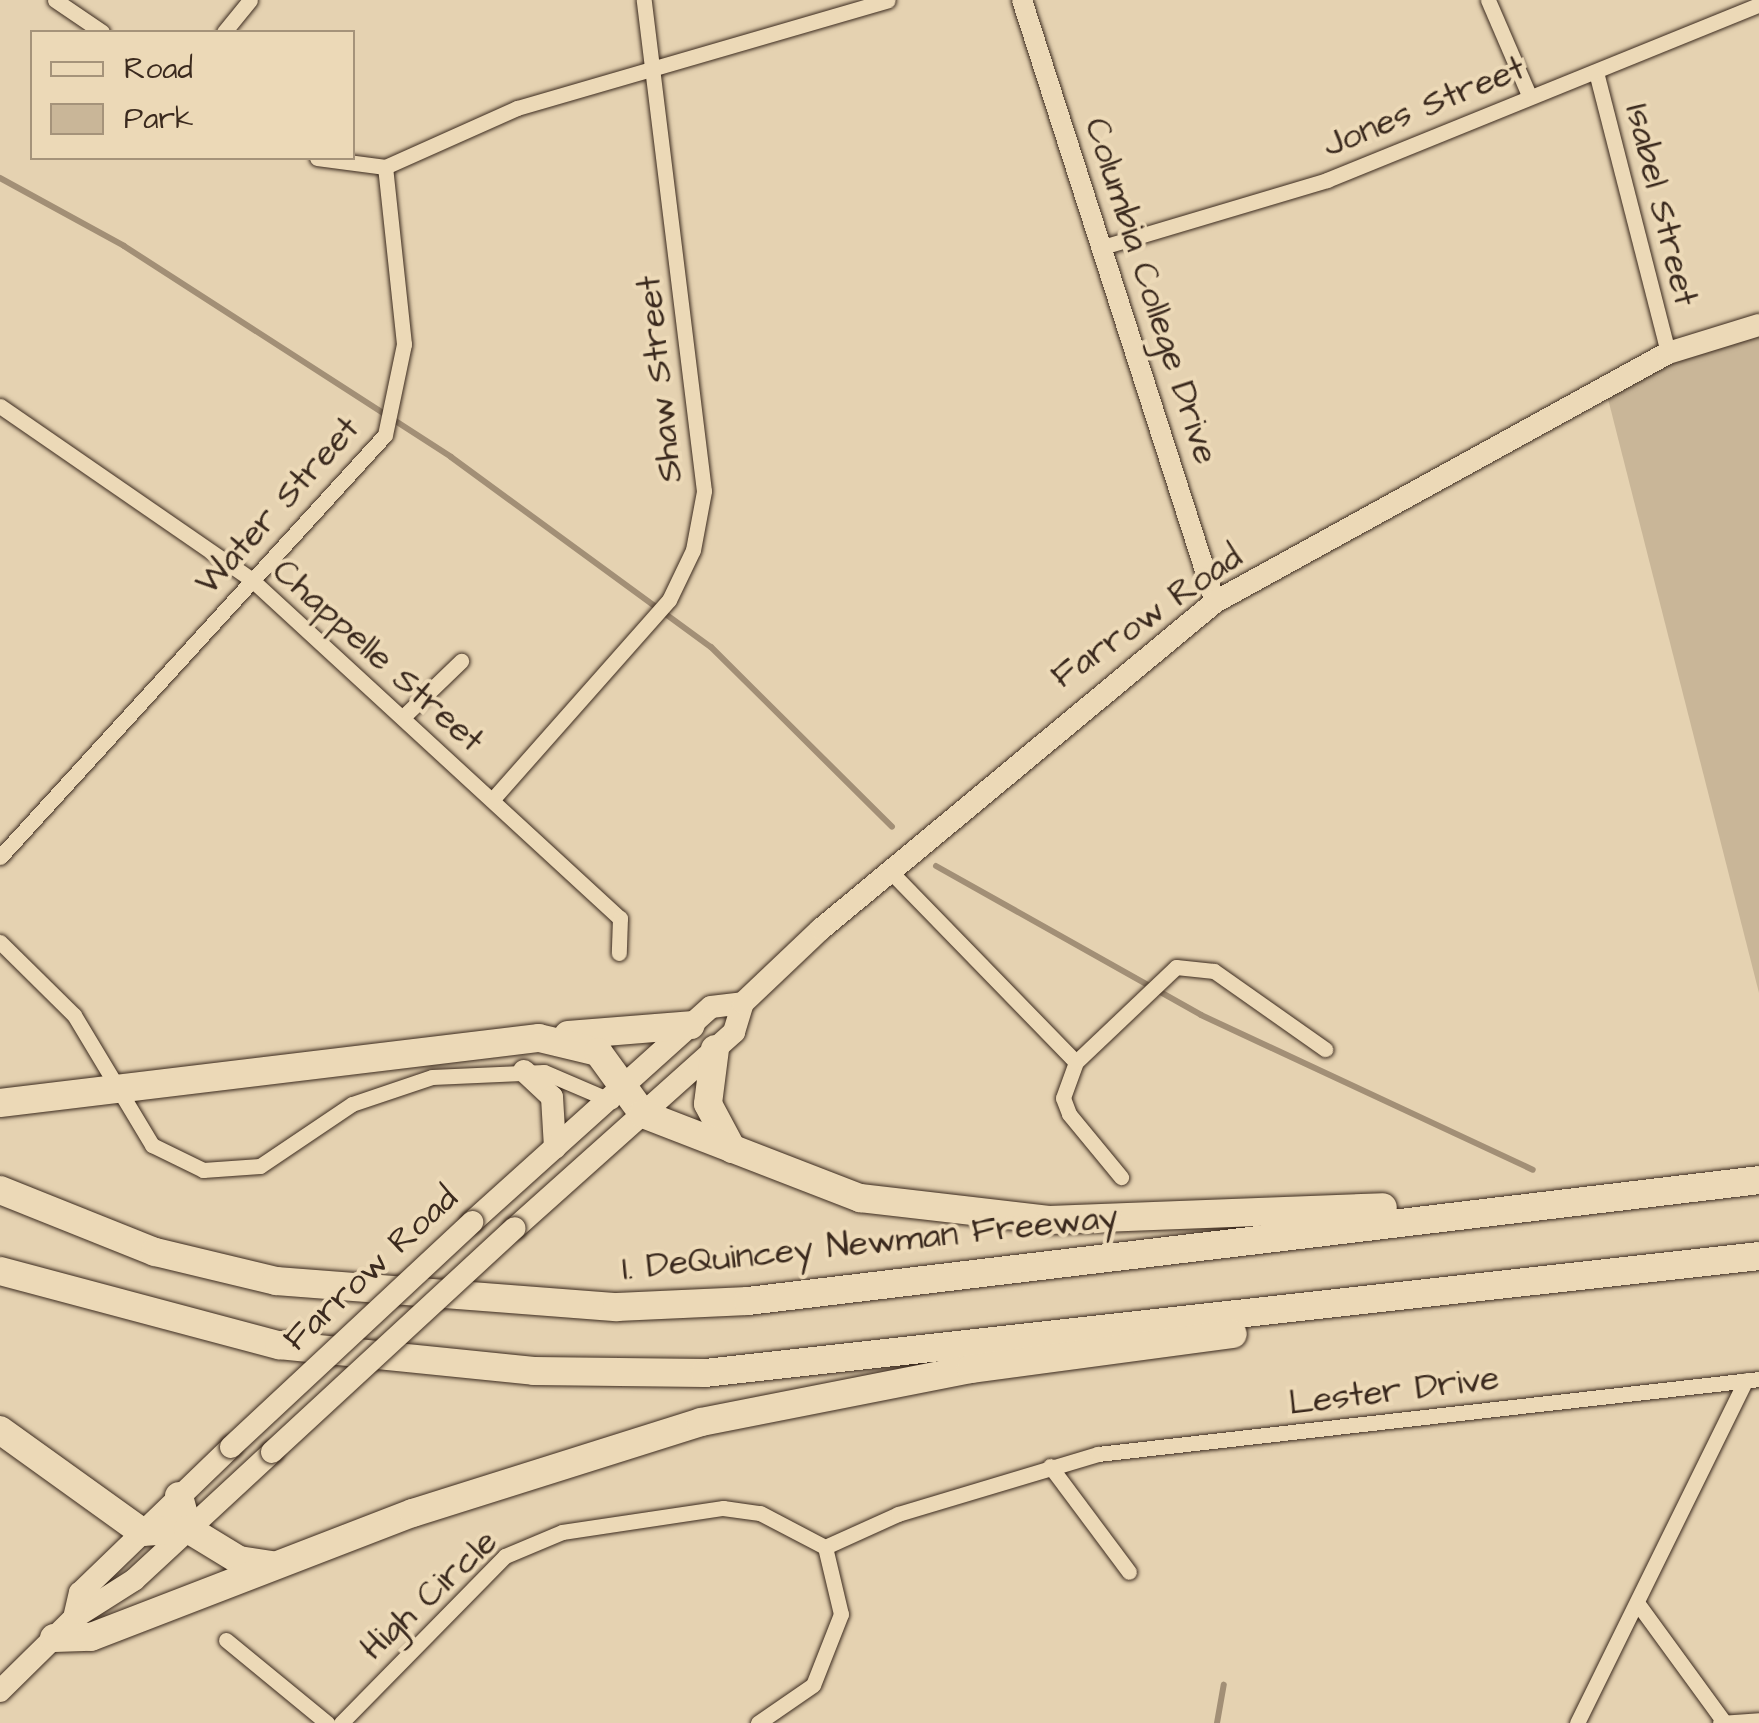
<!DOCTYPE html>
<style>
body{margin:0}
#map{position:relative;width:1759px;height:1723px;overflow:hidden;background:#e5d2b1;font-family:"Architects Daughter",sans-serif}
div>[style]{position:absolute}
.green>*{inset:0;background:#c9b698}
.stream>*{height:6px;margin:-3px;padding:0 3px;transform-origin:3px;border-radius:3px;background:#a28f76}
.roads{filter:drop-shadow(0 0 2px #3b2a1e) drop-shadow(0 0 2px #3b2a1e)}
.minor>*{height:15px;margin:-7.5px;padding:0 7.5px;transform-origin:7.5px;border-radius:7.5px;background:#ecd9b7}
.tertiary>*{height:20px;margin:-10px;padding:0 10px;transform-origin:10px;border-radius:10px;background:#ecd9b7}
.secondary>*{height:22px;margin:-11px;padding:0 11px;transform-origin:11px;border-radius:11px;background:#ecd9b7}
.motorway>*{height:28px;margin:-14px;padding:0 14px;transform-origin:14px;border-radius:14px;background:#ecd9b7}
.bridges{filter:drop-shadow(0 0 2px #3b2a1e) drop-shadow(0 0 2px #3b2a1e)}
.secondary-bridge>*{height:22px;margin:-11px;padding:0 11px;transform-origin:11px;border-radius:11px;background:#ecd9b7}
span{translate:-50% -50%;white-space:nowrap;text-align:center;line-height:1.15;-webkit-text-stroke:8px #ecd9b7;paint-order:stroke}
.street-label{font-size:35px;color:#3b2a1e}
.legend{position:absolute;left:30px;top:30px;width:325px;height:130px;box-sizing:border-box;background:#ecd9b7;border:2px solid #a5937a;margin:0;padding:12px 18px;list-style:none;font-size:30px;color:#3b2a1e}
.legend li{display:flex;align-items:center;gap:20px;height:50px}
.legend b{width:50px;border:2px solid #a5937a}
</style>
<div id="map">
<div class="green">
<i style="clip-path:polygon(1759px 325px,1759px 993px,1605px 387px)"></i>
</div>
<div class="stream">
<i style="left:0;top:178px;width:141px;rotate:28.7deg"></i>
<i style="left:124px;top:246px;width:389px;rotate:32.8deg"></i>
<i style="left:451px;top:457px;width:322px;rotate:36.2deg"></i>
<i style="left:711px;top:647px;width:255px;rotate:44.8deg"></i>
<i style="left:936px;top:866px;width:304px;rotate:29.3deg"></i>
<i style="left:1201px;top:1015px;width:366px;rotate:25deg"></i>
<i style="left:1217px;top:1723px;width:39px;rotate:-80deg"></i>
</div>
<div class="roads">
<div class="minor">
<i style="left:55px;top:0;width:57px;rotate:34.2deg"></i>
<i style="left:1488px;top:0;width:103px;rotate:66.7deg"></i>
<i style="left:224px;top:32px;width:41px;rotate:-50.9deg"></i>
<i style="left:1596px;top:72px;width:290px;rotate:75.6deg"></i>
<i style="left:317px;top:158px;width:69px;rotate:7.5deg"></i>
<i style="left:385px;top:167px;width:145px;rotate:-24.1deg"></i>
<i style="left:517px;top:108px;width:386px;rotate:-16.2deg"></i>
<i style="left:1106px;top:246px;width:231px;rotate:-16.6deg"></i>
<i style="left:1327px;top:180px;width:466px;rotate:-22.1deg"></i>
<i style="left:0;top:406px;width:306px;rotate:34.6deg"></i>
<i style="left:252px;top:580px;width:500px;rotate:42.6deg"></i>
<i style="left:620px;top:918px;width:35px;rotate:92deg"></i>
<i style="left:403px;top:717px;width:81px;rotate:-44deg"></i>
<i style="left:492px;top:800px;width:267px;rotate:-48.5deg"></i>
<i style="left:669px;top:600px;width:55px;rotate:-64.4deg"></i>
<i style="left:693px;top:550px;width:60px;rotate:-79.4deg"></i>
<i style="left:704px;top:491px;width:495px;rotate:-97deg"></i>
<i style="left:0;top:857px;width:571px;rotate:-47.63deg"></i>
<i style="left:385px;top:435px;width:93px;rotate:-78.2deg"></i>
<i style="left:404px;top:344px;width:178px;rotate:-96.1deg"></i>
<i style="left:888px;top:869px;width:269px;rotate:45.8deg"></i>
<i style="left:1076px;top:1062px;width:38px;rotate:110deg"></i>
<i style="left:1063px;top:1098px;width:17px;rotate:69deg"></i>
<i style="left:1069px;top:1114px;width:82px;rotate:50.5deg"></i>
<i style="left:0;top:942px;width:104px;rotate:44.6deg"></i>
<i style="left:74px;top:1015px;width:152px;rotate:59deg"></i>
<i style="left:152px;top:1145px;width:57px;rotate:26.1deg"></i>
<i style="left:203px;top:1170px;width:57px;rotate:-4deg"></i>
<i style="left:260px;top:1166px;width:111px;rotate:-34deg"></i>
<i style="left:352px;top:1104px;width:84px;rotate:-18.6deg"></i>
<i style="left:432px;top:1077px;width:112px;rotate:-2.6deg"></i>
<i style="left:544px;top:1072px;width:74px;rotate:23.1deg"></i>
<i style="left:1076px;top:1062px;width:138px;rotate:-43.5deg"></i>
<i style="left:1176px;top:967px;width:38px;rotate:6deg"></i>
<i style="left:1214px;top:971px;width:136px;rotate:35.1deg"></i>
<i style="left:1050px;top:1466px;width:132px;rotate:53.3deg"></i>
<i style="left:825px;top:1547px;width:80px;rotate:-24.3deg"></i>
<i style="left:898px;top:1514px;width:209px;rotate:-16.7deg"></i>
<i style="left:1098px;top:1454px;width:665px;rotate:-6.47deg"></i>
<i style="left:1638px;top:1604px;width:146px;rotate:53.9deg"></i>
<i style="left:226px;top:1640px;width:131px;rotate:39.4deg"></i>
<i style="left:341px;top:1723px;width:234px;rotate:-45.5deg"></i>
<i style="left:505px;top:1556px;width:62px;rotate:-22.8deg"></i>
<i style="left:562px;top:1532px;width:163px;rotate:-8.5deg"></i>
<i style="left:723px;top:1508px;width:37px;rotate:8deg"></i>
<i style="left:760px;top:1513px;width:73px;rotate:27.6deg"></i>
<i style="left:825px;top:1547px;width:69px;rotate:76.6deg"></i>
<i style="left:841px;top:1614px;width:76px;rotate:111.5deg"></i>
<i style="left:813px;top:1685px;width:67px;rotate:145.4deg"></i>
<i style="left:1577px;top:1723px;width:382px;rotate:-63.8deg"></i>
<i style="left:1720px;top:1723px;width:39px;rotate:-4deg"></i>
</div>
<div class="tertiary">
<i style="left:1022px;top:0;width:632px;rotate:72.22deg"></i>
</div>
<div class="secondary">
<i style="left:524px;top:1071px;width:38px;rotate:43deg"></i>
<i style="left:552px;top:1097px;width:51px;rotate:86.6deg"></i>
<i style="left:472px;top:1222px;width:321px;rotate:-42deg"></i>
<i style="left:711px;top:1007px;width:32px;rotate:-7deg"></i>
<i style="left:515px;top:1228px;width:294px;rotate:-41.8deg"></i>
<i style="left:734px;top:1032px;width:30px;rotate:-73deg"></i>
<i style="left:743px;top:1003px;width:108px;rotate:-43.5deg"></i>
<i style="left:821px;top:929px;width:512px;rotate:-39.69deg"></i>
<i style="left:1215px;top:602px;width:517px;rotate:-28.8deg"></i>
<i style="left:1668px;top:353px;width:95px;rotate:-17.1deg"></i>
<i style="left:74px;top:1618px;width:71px;rotate:-32.3deg"></i>
<i style="left:134px;top:1580px;width:188px;rotate:-42.8deg"></i>
<i style="left:0;top:1691px;width:104px;rotate:-44.6deg"></i>
<i style="left:74px;top:1618px;width:26px;rotate:-77deg"></i>
<i style="left:80px;top:1593px;width:210px;rotate:-44deg"></i>
</div>
<div class="motorway">
<i style="left:568px;top:1035px;width:123px;rotate:-4.6deg"></i>
<i style="left:715px;top:1049px;width:55px;rotate:97.3deg"></i>
<i style="left:708px;top:1104px;width:51px;rotate:61.9deg"></i>
<i style="left:0;top:1103px;width:543px;rotate:-6.88deg"></i>
<i style="left:539px;top:1038px;width:61px;rotate:13.3deg"></i>
<i style="left:598px;top:1052px;width:77px;rotate:54deg"></i>
<i style="left:643px;top:1114px;width:233px;rotate:21.2deg"></i>
<i style="left:860px;top:1198px;width:190px;rotate:6.6deg"></i>
<i style="left:1049px;top:1220px;width:334px;rotate:-2.2deg"></i>
<i style="left:0;top:1190px;width:167px;rotate:21.8deg"></i>
<i style="left:155px;top:1252px;width:124px;rotate:13.5deg"></i>
<i style="left:276px;top:1281px;width:342px;rotate:4.4deg"></i>
<i style="left:617px;top:1307px;width:131px;rotate:-2.6deg"></i>
<i style="left:748px;top:1301px;width:1018px;rotate:-6.82deg"></i>
<i style="left:0;top:1271px;width:289px;rotate:14.9deg"></i>
<i style="left:279px;top:1345px;width:256px;rotate:5.8deg"></i>
<i style="left:534px;top:1371px;width:171px;rotate:0.7deg"></i>
<i style="left:705px;top:1373px;width:1060px;rotate:-6.33deg"></i>
<i style="left:0;top:1430px;width:175px;rotate:35.7deg"></i>
<i style="left:142px;top:1532px;width:46px;rotate:-3.7deg"></i>
<i style="left:179px;top:1496px;width:34px;rotate:75deg"></i>
<i style="left:188px;top:1529px;width:60px;rotate:31.3deg"></i>
<i style="left:239px;top:1560px;width:33px;rotate:9deg"></i>
<i style="left:54px;top:1638px;width:37px;rotate:-2deg"></i>
<i style="left:91px;top:1637px;width:345px;rotate:-21.1deg"></i>
<i style="left:413px;top:1513px;width:302px;rotate:-17.5deg"></i>
<i style="left:701px;top:1422px;width:275px;rotate:-11.1deg"></i>
<i style="left:971px;top:1369px;width:264px;rotate:-7.6deg"></i>
</div>
</div>
<div class="bridges">
<div class="secondary-bridge">
<i style="left:231px;top:1447px;width:330px;rotate:-43deg"></i>
<i style="left:272px;top:1452px;width:330px;rotate:-42.7deg"></i>
</div>
</div>
<div class="street-label">
<span style="left:1424px;top:107px;rotate:-22deg">Jones Street</span>
<span style="left:1661px;top:205px;rotate:76deg">Isabel Street</span>
<span style="left:1151px;top:291px;rotate:72deg">Columbia College Drive</span>
<span style="left:660px;top:379px;rotate:-96deg">Shaw Street</span>
<span style="left:278px;top:506px;rotate:-48deg">Water Street</span>
<span style="left:1147px;top:617px;rotate:-35deg">Farrow Road</span>
<span style="left:378px;top:656px;rotate:42deg">Chappelle Street</span>
<span style="left:870px;top:1243px;rotate:-6deg">I. DeQuincey Newman Freeway</span>
<span style="left:371px;top:1269px;rotate:-43deg">Farrow Road</span>
<span style="left:1394px;top:1391px;rotate:-7deg">Lester Drive</span>
<span style="left:429px;top:1595px;rotate:-43deg">High Circle</span>
</div>
<ul class="legend">
<li><b style="height:12px;background:#ecd9b7"></b>Road</li>
<li><b style="height:28px;background:#c9b698"></b>Park</li>
</ul>
</div>
